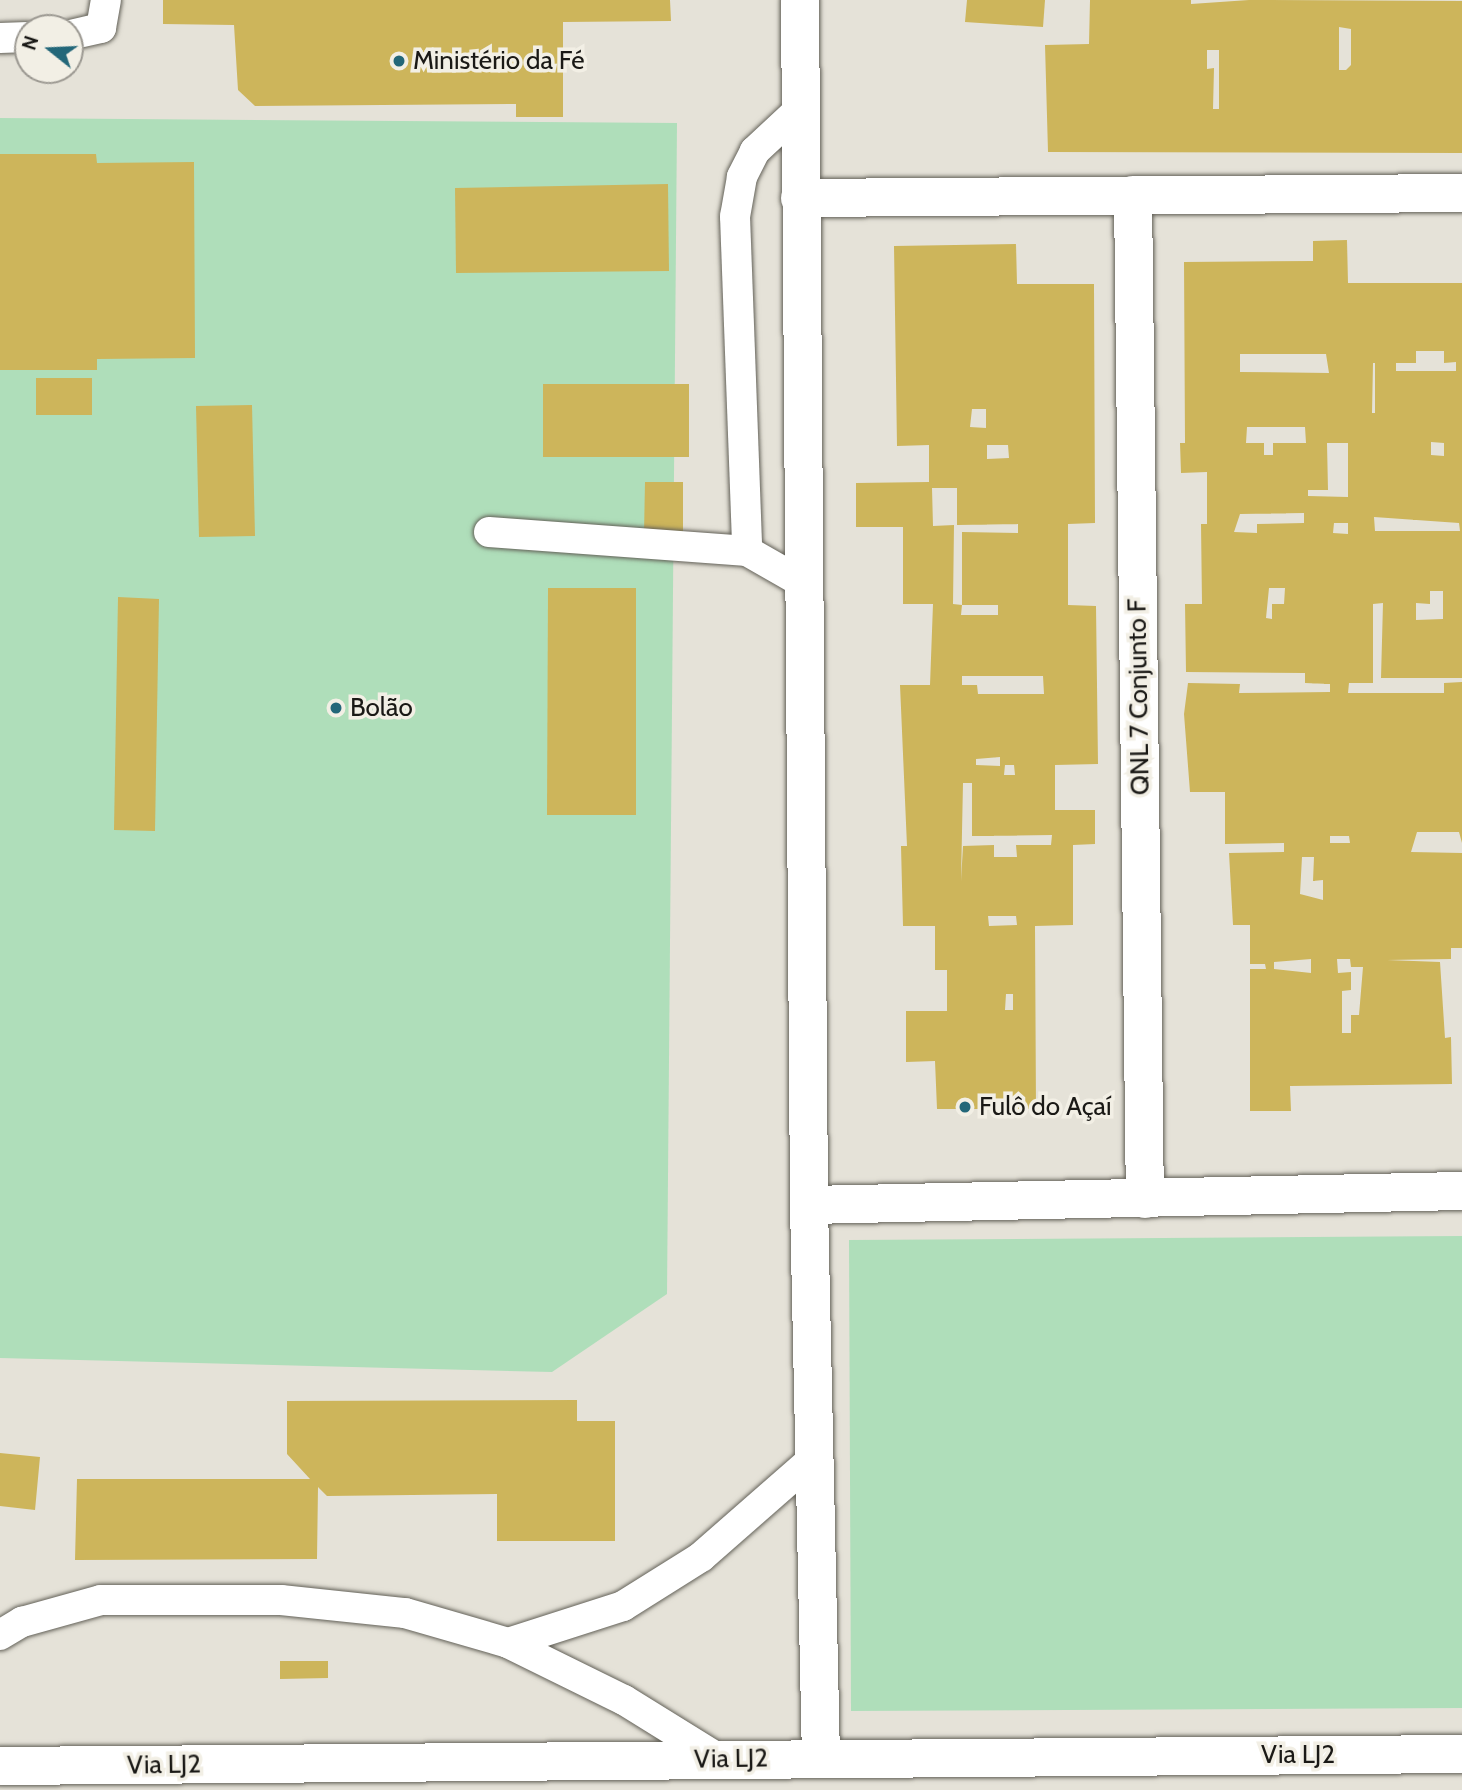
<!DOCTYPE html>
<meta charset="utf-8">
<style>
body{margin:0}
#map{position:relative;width:1462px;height:1790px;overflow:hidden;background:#e5e2d8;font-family:Cabin,sans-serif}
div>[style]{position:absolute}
.green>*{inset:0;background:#afdeba}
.building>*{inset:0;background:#cdb55b}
.roads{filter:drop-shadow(0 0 2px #636158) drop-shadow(0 0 2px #636158)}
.service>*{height:30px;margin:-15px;padding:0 15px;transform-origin:15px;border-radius:15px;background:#fff}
.minor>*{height:38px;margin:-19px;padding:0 19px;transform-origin:19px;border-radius:19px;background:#fff}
.tertiary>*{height:38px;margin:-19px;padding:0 19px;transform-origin:19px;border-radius:19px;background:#fff}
.secondary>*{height:38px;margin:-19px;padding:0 19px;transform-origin:19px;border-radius:19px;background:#fff}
.dots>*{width:19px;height:19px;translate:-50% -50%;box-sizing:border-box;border:4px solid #f2efe5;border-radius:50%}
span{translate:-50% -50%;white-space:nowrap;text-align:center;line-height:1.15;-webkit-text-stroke:7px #f2efe5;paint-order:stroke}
.poi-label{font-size:26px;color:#1a1916}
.left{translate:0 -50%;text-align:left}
.street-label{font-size:26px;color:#1a1916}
.north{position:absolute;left:14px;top:14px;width:70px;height:70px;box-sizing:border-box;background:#f2efe5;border:2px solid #9c9992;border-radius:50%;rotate:288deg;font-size:19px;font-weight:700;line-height:28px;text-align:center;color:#1a1916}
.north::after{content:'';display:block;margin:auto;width:24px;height:32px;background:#236779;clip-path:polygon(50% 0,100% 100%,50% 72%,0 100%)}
</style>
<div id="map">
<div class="green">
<i style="clip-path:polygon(0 118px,677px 123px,667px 1294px,552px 1372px,0 1358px)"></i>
<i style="clip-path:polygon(1462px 1236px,1462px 1708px,851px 1711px,849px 1240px)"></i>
</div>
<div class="building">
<i style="clip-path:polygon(163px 0,670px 0,671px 21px,563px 22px,563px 117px,516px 117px,516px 104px,255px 106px,238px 90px,234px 25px,163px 24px)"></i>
<i style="clip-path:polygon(967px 0,1045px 0,1043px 27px,965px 22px)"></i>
<i style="clip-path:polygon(evenodd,1090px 0,1191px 0,1191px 4px,1249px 0,1462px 1px,1462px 153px,1048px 152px,1045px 45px,1089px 44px,1090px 0,1339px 27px,1351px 29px,1351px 65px,1346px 70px,1339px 70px,1339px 27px,1090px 0,1207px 50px,1219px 50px,1219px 109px,1213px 109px,1214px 68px,1207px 69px,1207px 50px)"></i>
<i style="clip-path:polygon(0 154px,96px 154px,97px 163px,194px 162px,195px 358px,97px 359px,97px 370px,0 370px)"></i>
<i style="clip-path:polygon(668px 184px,669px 271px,456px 273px,455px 188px)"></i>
<i style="clip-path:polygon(evenodd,1347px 240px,1348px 283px,1462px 283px,1462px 678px,1381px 678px,1383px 603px,1373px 604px,1373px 683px,1349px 683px,1348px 693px,1444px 693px,1444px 683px,1462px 682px,1462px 843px,1459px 832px,1417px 832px,1411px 852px,1462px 853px,1462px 948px,1451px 948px,1451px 959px,1387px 960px,1440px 962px,1445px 1038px,1451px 1037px,1452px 1084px,1290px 1086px,1291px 1111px,1250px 1111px,1250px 969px,1266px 969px,1265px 964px,1250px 964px,1250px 925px,1233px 925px,1229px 853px,1284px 852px,1284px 843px,1225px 844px,1225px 792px,1190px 792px,1184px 714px,1188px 683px,1240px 684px,1239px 693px,1330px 692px,1330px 684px,1305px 683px,1305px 673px,1186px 672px,1185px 604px,1202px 604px,1201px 524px,1207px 524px,1207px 472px,1181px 473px,1180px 443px,1185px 443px,1184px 262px,1313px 261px,1313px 241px,1347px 240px,1416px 351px,1444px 351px,1444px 363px,1456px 362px,1456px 371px,1396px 371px,1396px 363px,1416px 363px,1416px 351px,1347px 240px,1240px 354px,1326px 354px,1329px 373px,1240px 372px,1240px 354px,1347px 240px,1373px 363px,1375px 363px,1375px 413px,1372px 413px,1373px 363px,1347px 240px,1247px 427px,1305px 427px,1306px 443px,1273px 443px,1273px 455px,1264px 455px,1264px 443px,1246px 443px,1247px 427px,1347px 240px,1431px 442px,1444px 443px,1444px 456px,1431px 455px,1431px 442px,1347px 240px,1327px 443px,1348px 443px,1348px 497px,1308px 496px,1308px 490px,1328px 490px,1327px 443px,1347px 240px,1304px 513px,1304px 523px,1257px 524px,1257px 533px,1234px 532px,1240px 514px,1304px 513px,1347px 240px,1374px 517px,1459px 523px,1460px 531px,1375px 531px,1374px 517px,1347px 240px,1334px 523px,1348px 523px,1348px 534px,1333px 533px,1334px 523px,1347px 240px,1269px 588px,1285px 588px,1284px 604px,1272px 604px,1272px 619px,1266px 618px,1269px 588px,1347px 240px,1430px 591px,1443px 591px,1443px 619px,1416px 620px,1416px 603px,1430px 604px,1430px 591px,1347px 240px,1330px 836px,1349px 836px,1350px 843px,1330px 843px,1330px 836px,1347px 240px,1302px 857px,1314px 857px,1313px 881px,1323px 880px,1323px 900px,1300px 894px,1302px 857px,1347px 240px,1311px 959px,1311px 973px,1274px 969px,1274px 962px,1311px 959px,1347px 240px,1337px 959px,1350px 959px,1351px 967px,1363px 967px,1359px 1015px,1351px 1015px,1351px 1033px,1342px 1033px,1342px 991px,1351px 990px,1351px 972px,1338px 973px,1337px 959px)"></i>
<i style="clip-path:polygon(evenodd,1016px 244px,1017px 284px,1094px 284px,1095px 523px,1068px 524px,1068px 605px,1096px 606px,1098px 764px,1055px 765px,1055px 810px,1095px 810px,1095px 844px,1073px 845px,1073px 925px,1035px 926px,1036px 1109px,937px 1109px,935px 1061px,906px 1062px,906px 1011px,947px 1011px,947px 970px,935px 970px,935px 926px,903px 926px,901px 846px,907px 846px,900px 685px,930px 685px,933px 604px,903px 604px,903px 527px,856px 527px,856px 483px,929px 482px,929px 445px,897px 446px,894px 246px,1016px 244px,972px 409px,986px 409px,986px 428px,970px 427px,972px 409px,1016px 244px,987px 445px,1008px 445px,1009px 458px,987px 459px,987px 445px,1016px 244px,932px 488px,957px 488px,957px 525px,1018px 524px,1018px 533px,962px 532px,962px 605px,953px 604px,954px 525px,933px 526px,932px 488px,1016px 244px,962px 605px,998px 605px,998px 615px,961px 615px,962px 605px,1016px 244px,962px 676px,1043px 676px,1044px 694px,978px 694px,977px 685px,962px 685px,962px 676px,1016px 244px,1000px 757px,1000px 766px,976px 765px,976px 759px,1000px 757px,1016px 244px,1005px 765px,1014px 765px,1015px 775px,1004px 775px,1005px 765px,1016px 244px,963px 783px,972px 783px,972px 836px,1052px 835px,1051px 845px,1016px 845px,1017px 857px,994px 857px,994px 845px,963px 846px,961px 881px,963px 783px,1016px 244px,988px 916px,1016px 916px,1017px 925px,989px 926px,988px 916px,1016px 244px,1006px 994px,1013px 994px,1013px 1010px,1005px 1010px,1006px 994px)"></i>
<i style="clip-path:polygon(36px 378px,92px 378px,92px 415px,36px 415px)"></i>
<i style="clip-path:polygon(543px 384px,689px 384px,689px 457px,543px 457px)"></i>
<i style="clip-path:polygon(252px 405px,255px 536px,199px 537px,196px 406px)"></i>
<i style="clip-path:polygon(645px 482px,683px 482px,683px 534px,644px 534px)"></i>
<i style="clip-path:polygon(548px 588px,636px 588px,636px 815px,547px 815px)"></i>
<i style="clip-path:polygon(118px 597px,159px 599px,155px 831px,114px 830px)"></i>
<i style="clip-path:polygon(577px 1400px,577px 1421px,615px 1421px,615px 1541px,497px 1541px,497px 1494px,327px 1496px,318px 1487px,317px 1559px,75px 1560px,77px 1479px,310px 1479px,287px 1454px,287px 1401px)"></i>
<i style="clip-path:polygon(0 1453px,40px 1457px,35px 1510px,0 1506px)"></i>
<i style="clip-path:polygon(280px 1661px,328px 1661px,328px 1678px,280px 1679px)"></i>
</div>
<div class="roads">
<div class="service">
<i style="left:70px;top:35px;width:32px;rotate:-13deg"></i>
<i style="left:101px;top:28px;width:28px;rotate:-80deg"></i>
<i style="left:0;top:38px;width:28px;rotate:-2deg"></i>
<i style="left:800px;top:109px;width:62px;rotate:137deg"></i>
<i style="left:755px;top:151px;width:29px;rotate:117deg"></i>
<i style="left:742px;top:177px;width:40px;rotate:100deg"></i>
<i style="left:735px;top:216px;width:335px;rotate:87.9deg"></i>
<i style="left:747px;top:551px;width:64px;rotate:29.7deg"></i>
<i style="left:489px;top:532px;width:259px;rotate:4.2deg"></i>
<i style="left:0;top:1635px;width:26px;rotate:-31deg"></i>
<i style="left:22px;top:1622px;width:82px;rotate:-15.6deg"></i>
<i style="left:101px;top:1600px;width:180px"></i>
<i style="left:281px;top:1600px;width:125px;rotate:6deg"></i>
<i style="left:405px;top:1613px;width:107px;rotate:16.2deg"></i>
<i style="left:508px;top:1643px;width:129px;rotate:26.2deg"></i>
<i style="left:624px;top:1700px;width:112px;rotate:31.8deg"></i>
<i style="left:508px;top:1643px;width:121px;rotate:-17.8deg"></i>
<i style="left:623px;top:1606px;width:92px;rotate:-32.1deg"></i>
<i style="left:701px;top:1557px;width:150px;rotate:-41.2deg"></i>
</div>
<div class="minor">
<i style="left:1133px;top:195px;width:1004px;rotate:89.32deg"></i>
<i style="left:800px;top:198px;width:662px;rotate:-0.43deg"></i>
<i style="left:809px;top:1205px;width:653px;rotate:-1.23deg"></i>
</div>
<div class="tertiary">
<i style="left:800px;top:0;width:1205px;rotate:89.57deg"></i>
<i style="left:809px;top:1205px;width:553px;rotate:88.76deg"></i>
</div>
<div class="secondary">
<i style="left:0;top:1766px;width:1462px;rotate:-0.47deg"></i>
</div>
</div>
<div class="dots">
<i style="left:399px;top:61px;background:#236779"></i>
<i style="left:336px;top:708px;background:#236779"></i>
<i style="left:965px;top:1107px;background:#236779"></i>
</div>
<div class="poi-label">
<span class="left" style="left:413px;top:61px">Ministério da Fé</span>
<span class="left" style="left:350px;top:708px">Bolão</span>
<span class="left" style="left:979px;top:1107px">Fulô do Açaí</span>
</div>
<div class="street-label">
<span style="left:1139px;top:697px;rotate:-91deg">QNL 7 Conjunto F</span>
<span style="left:1298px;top:1755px">Via LJ2</span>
<span style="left:731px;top:1759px;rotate:-1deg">Via LJ2</span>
<span style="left:164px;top:1765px;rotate:-1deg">Via LJ2</span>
</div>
<div class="north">N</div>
</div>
